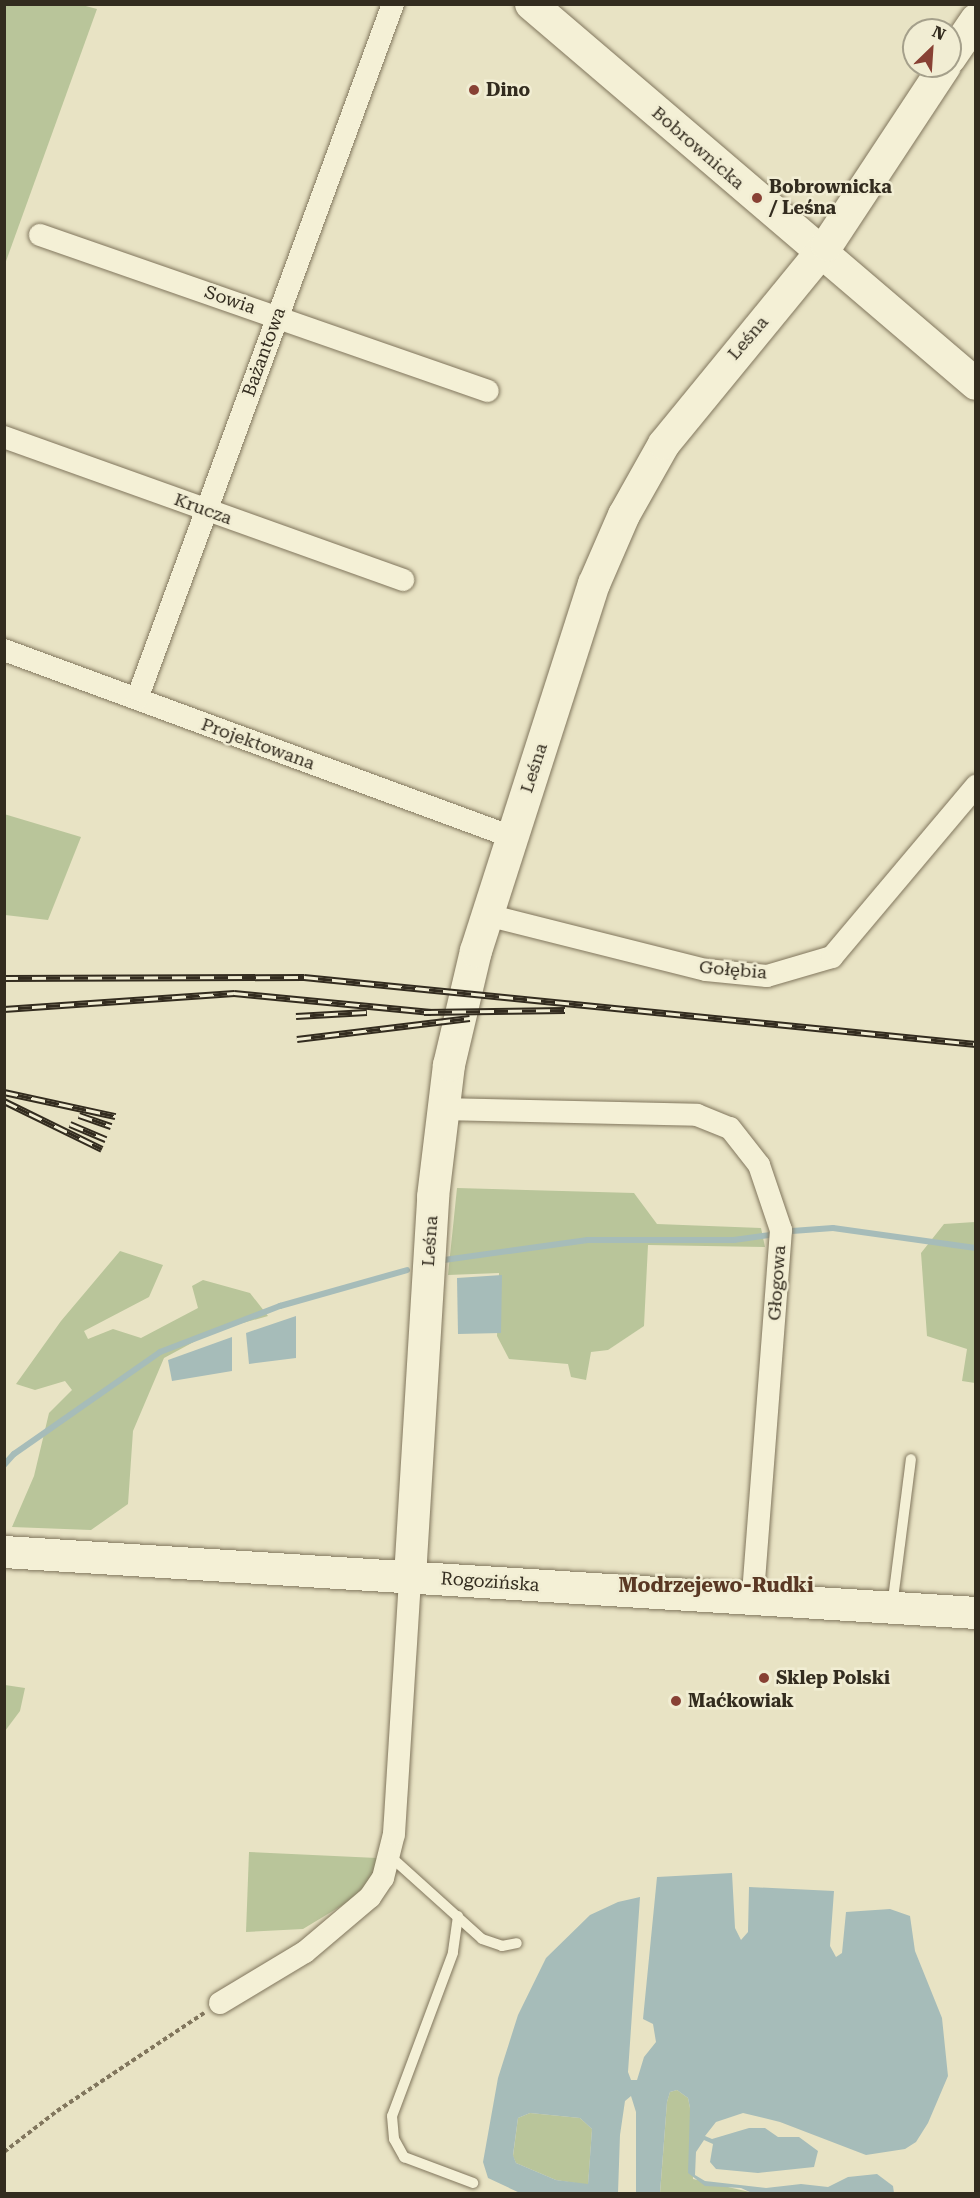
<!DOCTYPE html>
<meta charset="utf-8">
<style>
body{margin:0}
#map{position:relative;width:980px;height:2198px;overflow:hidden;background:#e8e3c4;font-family:"Roboto Serif",serif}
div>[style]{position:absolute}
.green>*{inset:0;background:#b9c59a}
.water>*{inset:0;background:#a6bcb9}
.stream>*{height:6px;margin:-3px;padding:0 3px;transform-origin:3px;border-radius:3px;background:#a6bcb9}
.path>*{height:4px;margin-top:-2px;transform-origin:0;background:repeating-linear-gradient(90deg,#81765d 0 4.5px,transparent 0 7.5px)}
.roads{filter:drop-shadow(0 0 2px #81765d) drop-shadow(0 0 2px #81765d)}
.lane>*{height:10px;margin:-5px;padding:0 5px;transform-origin:5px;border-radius:5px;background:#f4f0d6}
.street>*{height:22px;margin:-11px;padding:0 11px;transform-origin:11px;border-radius:11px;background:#f4f0d6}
.secondary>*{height:32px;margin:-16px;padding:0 16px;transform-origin:16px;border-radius:16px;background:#f4f0d6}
.rail>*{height:7px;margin-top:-3.5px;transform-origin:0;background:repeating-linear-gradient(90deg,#f1edd3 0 14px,#332c1f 0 28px);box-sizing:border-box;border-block:2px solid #332c1f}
.dots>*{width:16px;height:16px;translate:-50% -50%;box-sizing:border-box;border:3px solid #f1edd3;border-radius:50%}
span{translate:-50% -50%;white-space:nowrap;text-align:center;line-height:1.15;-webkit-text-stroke:5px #f1edd3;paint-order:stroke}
.poi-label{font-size:18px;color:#332c1f;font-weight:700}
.left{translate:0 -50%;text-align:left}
.street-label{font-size:18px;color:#332c1f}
.neighbourhood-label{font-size:20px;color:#5a3824;font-weight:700}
.frame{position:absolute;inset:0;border:6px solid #332c1f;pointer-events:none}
.north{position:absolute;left:902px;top:18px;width:60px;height:60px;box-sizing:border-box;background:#f1edd3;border:2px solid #a5a08b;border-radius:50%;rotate:25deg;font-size:16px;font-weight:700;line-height:24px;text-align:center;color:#332c1f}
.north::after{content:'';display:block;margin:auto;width:21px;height:27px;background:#884134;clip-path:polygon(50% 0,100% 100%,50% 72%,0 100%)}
</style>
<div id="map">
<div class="green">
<i style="clip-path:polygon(5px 4px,82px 5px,97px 9px,5px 264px)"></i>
<i style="clip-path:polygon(4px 814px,81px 837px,48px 920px,5px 915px)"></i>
<i style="clip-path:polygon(457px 1188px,634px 1193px,657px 1224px,761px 1228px,765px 1247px,648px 1245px,644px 1326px,608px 1350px,591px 1352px,586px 1380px,571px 1377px,568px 1364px,509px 1359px,497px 1336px,499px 1273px,448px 1275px)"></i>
<i style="clip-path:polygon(975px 1222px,976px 1222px,975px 1383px,962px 1381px,967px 1349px,927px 1336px,921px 1253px,944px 1224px)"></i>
<i style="clip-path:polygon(120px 1251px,163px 1265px,149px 1297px,84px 1331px,88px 1339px,113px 1329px,141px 1338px,198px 1308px,192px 1286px,203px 1280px,250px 1293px,268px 1316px,214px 1331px,164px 1358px,133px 1431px,128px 1504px,91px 1530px,12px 1527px,34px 1476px,49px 1413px,72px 1390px,65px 1381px,35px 1390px,16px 1384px,61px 1321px)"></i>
<i style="clip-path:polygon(5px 1685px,25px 1688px,20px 1711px,5px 1731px)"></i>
<i style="clip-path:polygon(249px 1852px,377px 1858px,372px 1880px,346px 1903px,303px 1929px,246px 1932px)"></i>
<i style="clip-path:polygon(677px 2090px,688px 2098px,690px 2108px,693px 2179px,754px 2193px,660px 2194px,667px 2102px,670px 2092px)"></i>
<i style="clip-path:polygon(530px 2113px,580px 2118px,592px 2129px,588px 2185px,556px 2180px,516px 2163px,513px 2156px,518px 2118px)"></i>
</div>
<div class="water">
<i style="clip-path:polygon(502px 1275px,501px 1333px,458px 1334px,457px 1278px)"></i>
<i style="clip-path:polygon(296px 1316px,296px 1358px,249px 1364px,246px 1333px)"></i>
<i style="clip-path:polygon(232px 1337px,232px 1371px,172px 1381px,168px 1360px)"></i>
<i style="clip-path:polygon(evenodd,732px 1873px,735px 1928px,741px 1940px,748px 1932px,749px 1887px,834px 1891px,830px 1946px,836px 1957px,842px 1953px,846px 1912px,890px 1909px,910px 1916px,915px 1951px,942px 2018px,948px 2076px,928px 2123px,916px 2142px,905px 2149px,866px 2155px,780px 2122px,743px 2113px,716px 2122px,705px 2136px,712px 2139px,749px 2128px,765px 2128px,778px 2137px,799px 2137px,818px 2151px,814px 2167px,758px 2173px,716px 2169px,710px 2162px,713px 2144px,704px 2140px,696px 2152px,695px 2175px,705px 2181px,766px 2188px,801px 2184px,828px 2187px,848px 2177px,877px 2174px,893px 2186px,894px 2193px,754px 2194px,741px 2188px,705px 2186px,688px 2173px,690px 2108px,688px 2098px,677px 2090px,670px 2092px,667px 2102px,660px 2193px,636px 2193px,636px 2112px,631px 2096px,625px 2101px,620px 2135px,618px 2193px,520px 2193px,488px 2178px,483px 2162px,498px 2078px,518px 2015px,546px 1958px,590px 1915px,618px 1902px,640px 1897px,628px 2072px,631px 2080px,637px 2080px,644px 2057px,656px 2042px,653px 2024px,643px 2019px,657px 1877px,732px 1873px,530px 2113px,580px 2118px,592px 2129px,588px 2184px,556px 2180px,516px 2163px,513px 2155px,518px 2118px,530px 2113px)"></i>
</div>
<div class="stream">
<i style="left:792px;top:1231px;width:41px;rotate:-4.2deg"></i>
<i style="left:833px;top:1228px;width:144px;rotate:8deg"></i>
<i style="left:444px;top:1260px;width:145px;rotate:-7.9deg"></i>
<i style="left:588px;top:1240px;width:146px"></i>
<i style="left:734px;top:1240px;width:35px;rotate:-8deg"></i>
<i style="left:4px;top:1465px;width:15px;rotate:-48deg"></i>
<i style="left:14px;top:1454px;width:178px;rotate:-34.9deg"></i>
<i style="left:160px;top:1352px;width:129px;rotate:-21deg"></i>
<i style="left:280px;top:1306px;width:132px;rotate:-15.8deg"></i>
</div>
<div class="path">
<i style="left:4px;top:2152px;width:67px;rotate:-37.7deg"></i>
<i style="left:57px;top:2111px;width:177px;rotate:-33.7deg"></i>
</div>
<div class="roads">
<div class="lane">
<i style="left:892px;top:1607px;width:149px;rotate:-82.7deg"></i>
<i style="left:391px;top:1857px;width:122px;rotate:42deg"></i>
<i style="left:482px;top:1939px;width:21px;rotate:19deg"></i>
<i style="left:502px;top:1946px;width:15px;rotate:-11deg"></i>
<i style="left:458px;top:1916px;width:37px;rotate:98deg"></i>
<i style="left:453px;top:1953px;width:174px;rotate:110.5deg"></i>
<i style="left:392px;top:2116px;width:23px;rotate:85deg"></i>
<i style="left:394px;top:2139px;width:21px;rotate:61deg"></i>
<i style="left:404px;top:2157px;width:74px;rotate:20.6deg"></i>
</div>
<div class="street">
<i style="left:40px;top:235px;width:474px;rotate:19.2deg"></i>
<i style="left:4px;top:437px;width:424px;rotate:19.7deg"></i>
<i style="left:4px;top:650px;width:541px;rotate:20.21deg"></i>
<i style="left:137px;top:699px;width:741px;rotate:-69.78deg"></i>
<i style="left:487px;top:915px;width:226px;rotate:14.1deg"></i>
<i style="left:706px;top:970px;width:61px;rotate:5.6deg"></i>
<i style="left:767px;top:976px;width:68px;rotate:-16.3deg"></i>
<i style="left:832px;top:957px;width:224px;rotate:-49.9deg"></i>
<i style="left:441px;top:1109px;width:256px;rotate:1.3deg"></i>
<i style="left:697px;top:1115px;width:35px;rotate:22deg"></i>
<i style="left:730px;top:1128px;width:47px;rotate:51.9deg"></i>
<i style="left:759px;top:1165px;width:69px;rotate:71.3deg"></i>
<i style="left:781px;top:1230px;width:369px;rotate:94.4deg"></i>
<i style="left:220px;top:2003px;width:99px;rotate:-31deg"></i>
<i style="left:305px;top:1952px;width:85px;rotate:-40.2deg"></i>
<i style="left:370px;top:1897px;width:23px;rotate:-56deg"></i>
<i style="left:383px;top:1878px;width:45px;rotate:-76deg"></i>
<i style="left:394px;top:1834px;width:257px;rotate:-86.4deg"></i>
</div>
<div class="secondary">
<i style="left:531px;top:4px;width:585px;rotate:40.5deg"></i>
<i style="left:950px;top:58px;width:46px;rotate:-55.6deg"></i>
<i style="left:4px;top:1552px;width:974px;rotate:3.59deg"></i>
<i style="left:410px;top:1577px;width:381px;rotate:-86.5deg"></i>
<i style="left:433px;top:1197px;width:133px;rotate:-83.1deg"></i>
<i style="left:449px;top:1065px;width:117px;rotate:-76.7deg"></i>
<i style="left:476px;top:951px;width:386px;rotate:-72.2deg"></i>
<i style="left:594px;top:584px;width:75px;rotate:-66.5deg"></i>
<i style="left:624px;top:515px;width:81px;rotate:-60.6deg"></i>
<i style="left:664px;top:444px;width:257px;rotate:-50.7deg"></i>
<i style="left:827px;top:245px;width:214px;rotate:-56.6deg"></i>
</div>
</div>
<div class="rail">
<i style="left:4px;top:978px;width:300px;rotate:-0.2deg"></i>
<i style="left:304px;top:977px;width:675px;rotate:5.69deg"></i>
<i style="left:4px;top:1009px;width:231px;rotate:-4deg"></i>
<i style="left:234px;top:993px;width:198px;rotate:5.5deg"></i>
<i style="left:424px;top:1012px;width:141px;rotate:-0.8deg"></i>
<i style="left:296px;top:1016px;width:71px;rotate:-3.2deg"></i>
<i style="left:297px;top:1039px;width:174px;rotate:-6.9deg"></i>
<i style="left:4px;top:1092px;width:114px;rotate:12.2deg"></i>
<i style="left:4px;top:1101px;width:109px;rotate:26.1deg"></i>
<i style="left:79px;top:1115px;width:34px;rotate:19deg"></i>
<i style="left:70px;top:1124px;width:39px;rotate:23deg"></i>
</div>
<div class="dots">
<i style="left:474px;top:90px;background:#884134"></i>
<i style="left:757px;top:198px;background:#884134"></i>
<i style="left:764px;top:1678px;background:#884134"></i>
<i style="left:676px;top:1701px;background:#884134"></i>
</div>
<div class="poi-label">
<span class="left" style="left:486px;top:90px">Dino</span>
<span class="left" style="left:769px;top:198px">Bobrownicka<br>/ Leśna</span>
<span class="left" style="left:776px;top:1678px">Sklep Polski</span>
<span class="left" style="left:688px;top:1701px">Maćkowiak</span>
</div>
<div class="street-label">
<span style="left:698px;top:148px;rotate:41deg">Bobrownicka</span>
<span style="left:230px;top:300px;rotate:19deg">Sowia</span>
<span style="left:748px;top:338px;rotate:-49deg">Leśna</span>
<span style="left:264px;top:352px;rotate:-70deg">Bażantowa</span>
<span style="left:203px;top:509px;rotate:20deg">Krucza</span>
<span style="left:258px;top:744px;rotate:20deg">Projektowana</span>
<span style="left:534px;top:768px;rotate:-72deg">Leśna</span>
<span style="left:733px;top:970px;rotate:5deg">Gołębia</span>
<span style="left:430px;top:1241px;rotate:-86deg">Leśna</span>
<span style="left:777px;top:1283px;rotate:-86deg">Głogowa</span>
<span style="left:490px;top:1582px;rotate:4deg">Rogozińska</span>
</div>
<div class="neighbourhood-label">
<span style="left:716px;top:1585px">Modrzejewo-Rudki</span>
</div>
<div class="frame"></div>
<div class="north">N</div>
</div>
